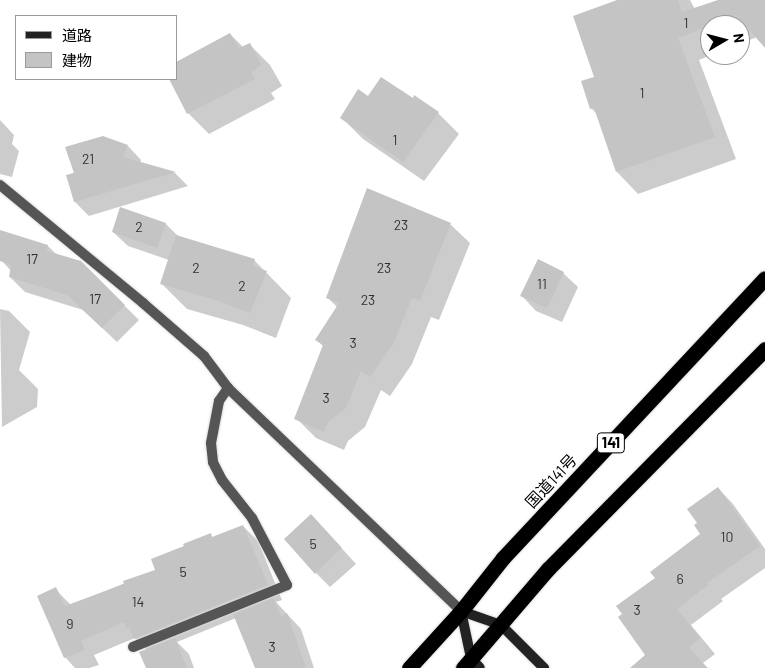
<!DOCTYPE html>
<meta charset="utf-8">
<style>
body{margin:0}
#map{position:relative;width:765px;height:668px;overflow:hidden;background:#fff;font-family:Barlow,"Noto Sans JP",sans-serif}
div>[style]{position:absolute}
.shadow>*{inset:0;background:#0003}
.building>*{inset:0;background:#c4c4c4}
.roads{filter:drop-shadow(0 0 1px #dbdbdb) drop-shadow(0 0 1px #dbdbdb)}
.street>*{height:10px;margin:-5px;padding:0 5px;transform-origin:5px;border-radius:5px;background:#555}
.secondary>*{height:10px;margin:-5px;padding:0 5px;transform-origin:5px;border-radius:5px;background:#222}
.highway>*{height:15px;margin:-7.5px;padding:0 7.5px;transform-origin:7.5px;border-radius:7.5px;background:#000}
span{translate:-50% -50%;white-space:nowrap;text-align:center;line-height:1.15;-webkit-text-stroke:4px #fff;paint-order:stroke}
.number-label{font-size:14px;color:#313131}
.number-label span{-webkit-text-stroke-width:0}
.shield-label span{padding:1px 4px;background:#fff;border:1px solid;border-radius:4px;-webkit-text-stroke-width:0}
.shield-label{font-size:15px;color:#000;font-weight:700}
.street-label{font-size:16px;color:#000}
.legend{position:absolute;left:15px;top:15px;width:162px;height:65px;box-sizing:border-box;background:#fff;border:1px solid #999;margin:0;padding:6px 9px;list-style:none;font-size:15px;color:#000}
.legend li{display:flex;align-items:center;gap:10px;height:25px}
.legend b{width:25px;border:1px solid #999}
.north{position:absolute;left:700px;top:15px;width:50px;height:50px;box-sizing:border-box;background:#fff;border:1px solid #999;border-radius:50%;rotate:82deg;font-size:14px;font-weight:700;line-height:20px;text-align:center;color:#000}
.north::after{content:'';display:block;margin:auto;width:18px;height:22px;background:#000;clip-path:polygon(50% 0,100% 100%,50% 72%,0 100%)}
</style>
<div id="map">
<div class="shadow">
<i style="clip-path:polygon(621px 0,690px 0,695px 9px,721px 0,765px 0,765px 46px,757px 37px,740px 44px,740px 25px,710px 25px,711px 55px,699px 60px,736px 159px,638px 194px,617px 172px,597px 114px,591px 108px,595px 78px)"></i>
<i style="clip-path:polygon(230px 34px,243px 47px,249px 44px,270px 65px,282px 86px,271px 93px,275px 99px,209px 134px,188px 113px,170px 79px,176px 79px)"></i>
<i style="clip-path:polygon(368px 97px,413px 99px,415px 97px,438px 113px,459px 134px,424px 181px,363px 139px,342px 118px)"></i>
<i style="clip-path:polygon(0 120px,14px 135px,12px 144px,19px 151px,12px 177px,0 174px)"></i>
<i style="clip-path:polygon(128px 146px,141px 160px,140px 163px,175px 173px,188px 186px,89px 216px,75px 202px,67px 176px)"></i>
<i style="clip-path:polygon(121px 209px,166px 224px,179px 237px,254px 260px,291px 298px,276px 338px,243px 325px,187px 309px,161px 283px,169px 260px,128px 246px,113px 232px)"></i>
<i style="clip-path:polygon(450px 224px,470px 243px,439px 320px,431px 317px,412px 364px,390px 396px,381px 390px,365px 427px,348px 441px,344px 450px,316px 438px,296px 418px,323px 346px,317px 340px,338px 308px,328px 298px)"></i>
<i style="clip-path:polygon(48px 246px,58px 256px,80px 262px,139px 320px,117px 342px,83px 310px,25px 292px,10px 277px,11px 271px,2px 261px)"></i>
<i style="clip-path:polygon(563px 273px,578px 287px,562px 322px,536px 311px,522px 296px)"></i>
<i style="clip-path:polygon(0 309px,9px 311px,30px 332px,19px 370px,38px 389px,37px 407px,2px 427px)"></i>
<i style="clip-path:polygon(718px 488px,733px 504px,765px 549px,765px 568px,721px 599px,723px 601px,691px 625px,715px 654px,703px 663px,708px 668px,645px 668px,656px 579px,702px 535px)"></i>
<i style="clip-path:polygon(243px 526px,258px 541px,282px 600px,276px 602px,301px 629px,314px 668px,256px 668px,236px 618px,177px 642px,189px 654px,194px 668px,147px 668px,147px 650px,135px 638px,94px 655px,99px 665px,89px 668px,75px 668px,65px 657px,55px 589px,71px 605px,157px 570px,210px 535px,213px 538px)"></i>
<i style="clip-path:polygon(326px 531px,356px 564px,330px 587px,316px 573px)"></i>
</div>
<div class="building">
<i style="clip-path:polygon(617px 0,678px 0,682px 12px,718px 0,765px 0,765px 48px,734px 13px,735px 16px,678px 38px,715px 137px,616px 172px,594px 108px,590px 109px,581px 81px,594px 77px,573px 16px)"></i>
<i style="clip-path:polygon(230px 33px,239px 48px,250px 43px,262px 65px,251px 72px,255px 79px,187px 114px,169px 79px,176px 79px,176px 62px)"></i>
<i style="clip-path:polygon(381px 77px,413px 98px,414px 95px,439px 112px,403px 162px,340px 118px,358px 89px,368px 96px)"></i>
<i style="clip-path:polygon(103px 136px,128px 145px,123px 157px,176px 172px,74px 202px,66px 175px,74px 173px,65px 147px)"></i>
<i style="clip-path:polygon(367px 188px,451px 223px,420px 301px,412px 298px,393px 344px,370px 377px,361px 371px,346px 408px,329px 421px,324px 432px,294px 419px,323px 345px,315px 340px,339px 303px,326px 298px)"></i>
<i style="clip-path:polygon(120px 207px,166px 223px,157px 248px,112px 232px)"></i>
<i style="clip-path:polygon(0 230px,48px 245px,47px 251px,81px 261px,125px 305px,102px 328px,67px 295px,9px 277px,11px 265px,0 261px)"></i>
<i style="clip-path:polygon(176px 235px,255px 259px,253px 266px,267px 271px,250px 313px,216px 300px,160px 284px)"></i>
<i style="clip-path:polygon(538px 259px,564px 272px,547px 308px,520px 296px)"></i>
<i style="clip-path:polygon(718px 487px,760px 546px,707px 583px,708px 585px,677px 609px,700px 638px,689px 647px,707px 668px,630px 668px,645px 655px,618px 617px,622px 614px,616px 606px,655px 578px,650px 572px,700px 534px,694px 525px,697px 523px,687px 509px)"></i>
<i style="clip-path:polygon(311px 514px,342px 548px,315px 574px,284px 539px)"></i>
<i style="clip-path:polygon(243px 525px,268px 585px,134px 639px,129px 627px,126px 628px,124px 622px,81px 641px,85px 650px,64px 658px,37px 596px,56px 587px,65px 606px,124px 584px,123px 581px,155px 570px,151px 559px,184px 546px,183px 544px,211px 533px,212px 537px)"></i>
<i style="clip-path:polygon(273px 598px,281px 616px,287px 613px,306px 668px,255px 668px,233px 614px)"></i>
<i style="clip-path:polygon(175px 638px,187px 668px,146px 668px,139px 652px)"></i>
</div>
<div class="roads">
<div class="street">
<i style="left:0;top:185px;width:185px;rotate:39.5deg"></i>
<i style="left:143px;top:303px;width:81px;rotate:41deg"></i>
<i style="left:204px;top:356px;width:40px;rotate:53deg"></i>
<i style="left:228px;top:388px;width:323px;rotate:43.7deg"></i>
<i style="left:133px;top:647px;width:166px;rotate:-21.9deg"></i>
<i style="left:287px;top:585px;width:76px;rotate:-117.6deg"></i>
<i style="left:252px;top:518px;width:48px;rotate:-128.3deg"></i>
<i style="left:222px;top:480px;width:20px;rotate:-117deg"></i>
<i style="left:213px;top:462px;width:19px;rotate:-96deg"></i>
<i style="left:211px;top:443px;width:43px;rotate:-79.2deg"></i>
<i style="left:219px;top:401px;width:16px;rotate:-55deg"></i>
</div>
<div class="secondary">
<i style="left:461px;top:611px;width:42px;rotate:19.3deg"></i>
<i style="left:501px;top:625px;width:61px;rotate:45deg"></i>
<i style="left:461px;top:611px;width:48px;rotate:78deg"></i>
<i style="left:471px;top:658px;width:13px;rotate:48deg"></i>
</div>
<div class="highway">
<i style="left:409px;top:668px;width:77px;rotate:-47.6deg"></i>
<i style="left:461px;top:611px;width:68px;rotate:-51.6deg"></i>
<i style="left:503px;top:558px;width:383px;rotate:-46.9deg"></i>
<i style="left:463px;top:668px;width:130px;rotate:-49.4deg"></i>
<i style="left:548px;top:569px;width:309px;rotate:-45.4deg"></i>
</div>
</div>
<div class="number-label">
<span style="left:686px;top:23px">1</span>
<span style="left:642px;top:93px">1</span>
<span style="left:395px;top:140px">1</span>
<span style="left:88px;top:159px">21</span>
<span style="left:401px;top:225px">23</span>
<span style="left:139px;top:227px">2</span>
<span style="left:32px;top:259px">17</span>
<span style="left:196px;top:268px">2</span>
<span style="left:384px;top:268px">23</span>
<span style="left:542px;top:284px">11</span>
<span style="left:242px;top:286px">2</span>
<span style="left:95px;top:299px">17</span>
<span style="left:368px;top:300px">23</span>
<span style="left:353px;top:343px">3</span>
<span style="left:326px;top:398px">3</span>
<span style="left:727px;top:537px">10</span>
<span style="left:313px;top:544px">5</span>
<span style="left:183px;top:572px">5</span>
<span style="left:680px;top:579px">6</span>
<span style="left:138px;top:602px">14</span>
<span style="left:637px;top:610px">3</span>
<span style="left:70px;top:624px">9</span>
<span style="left:272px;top:647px">3</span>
</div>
<div class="shield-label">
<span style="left:611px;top:443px">141</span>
</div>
<div class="street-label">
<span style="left:551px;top:481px;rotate:-47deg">国道141号</span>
</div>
<ul class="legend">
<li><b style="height:6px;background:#222"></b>道路</li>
<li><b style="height:14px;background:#c4c4c4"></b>建物</li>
</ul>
<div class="north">N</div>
</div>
